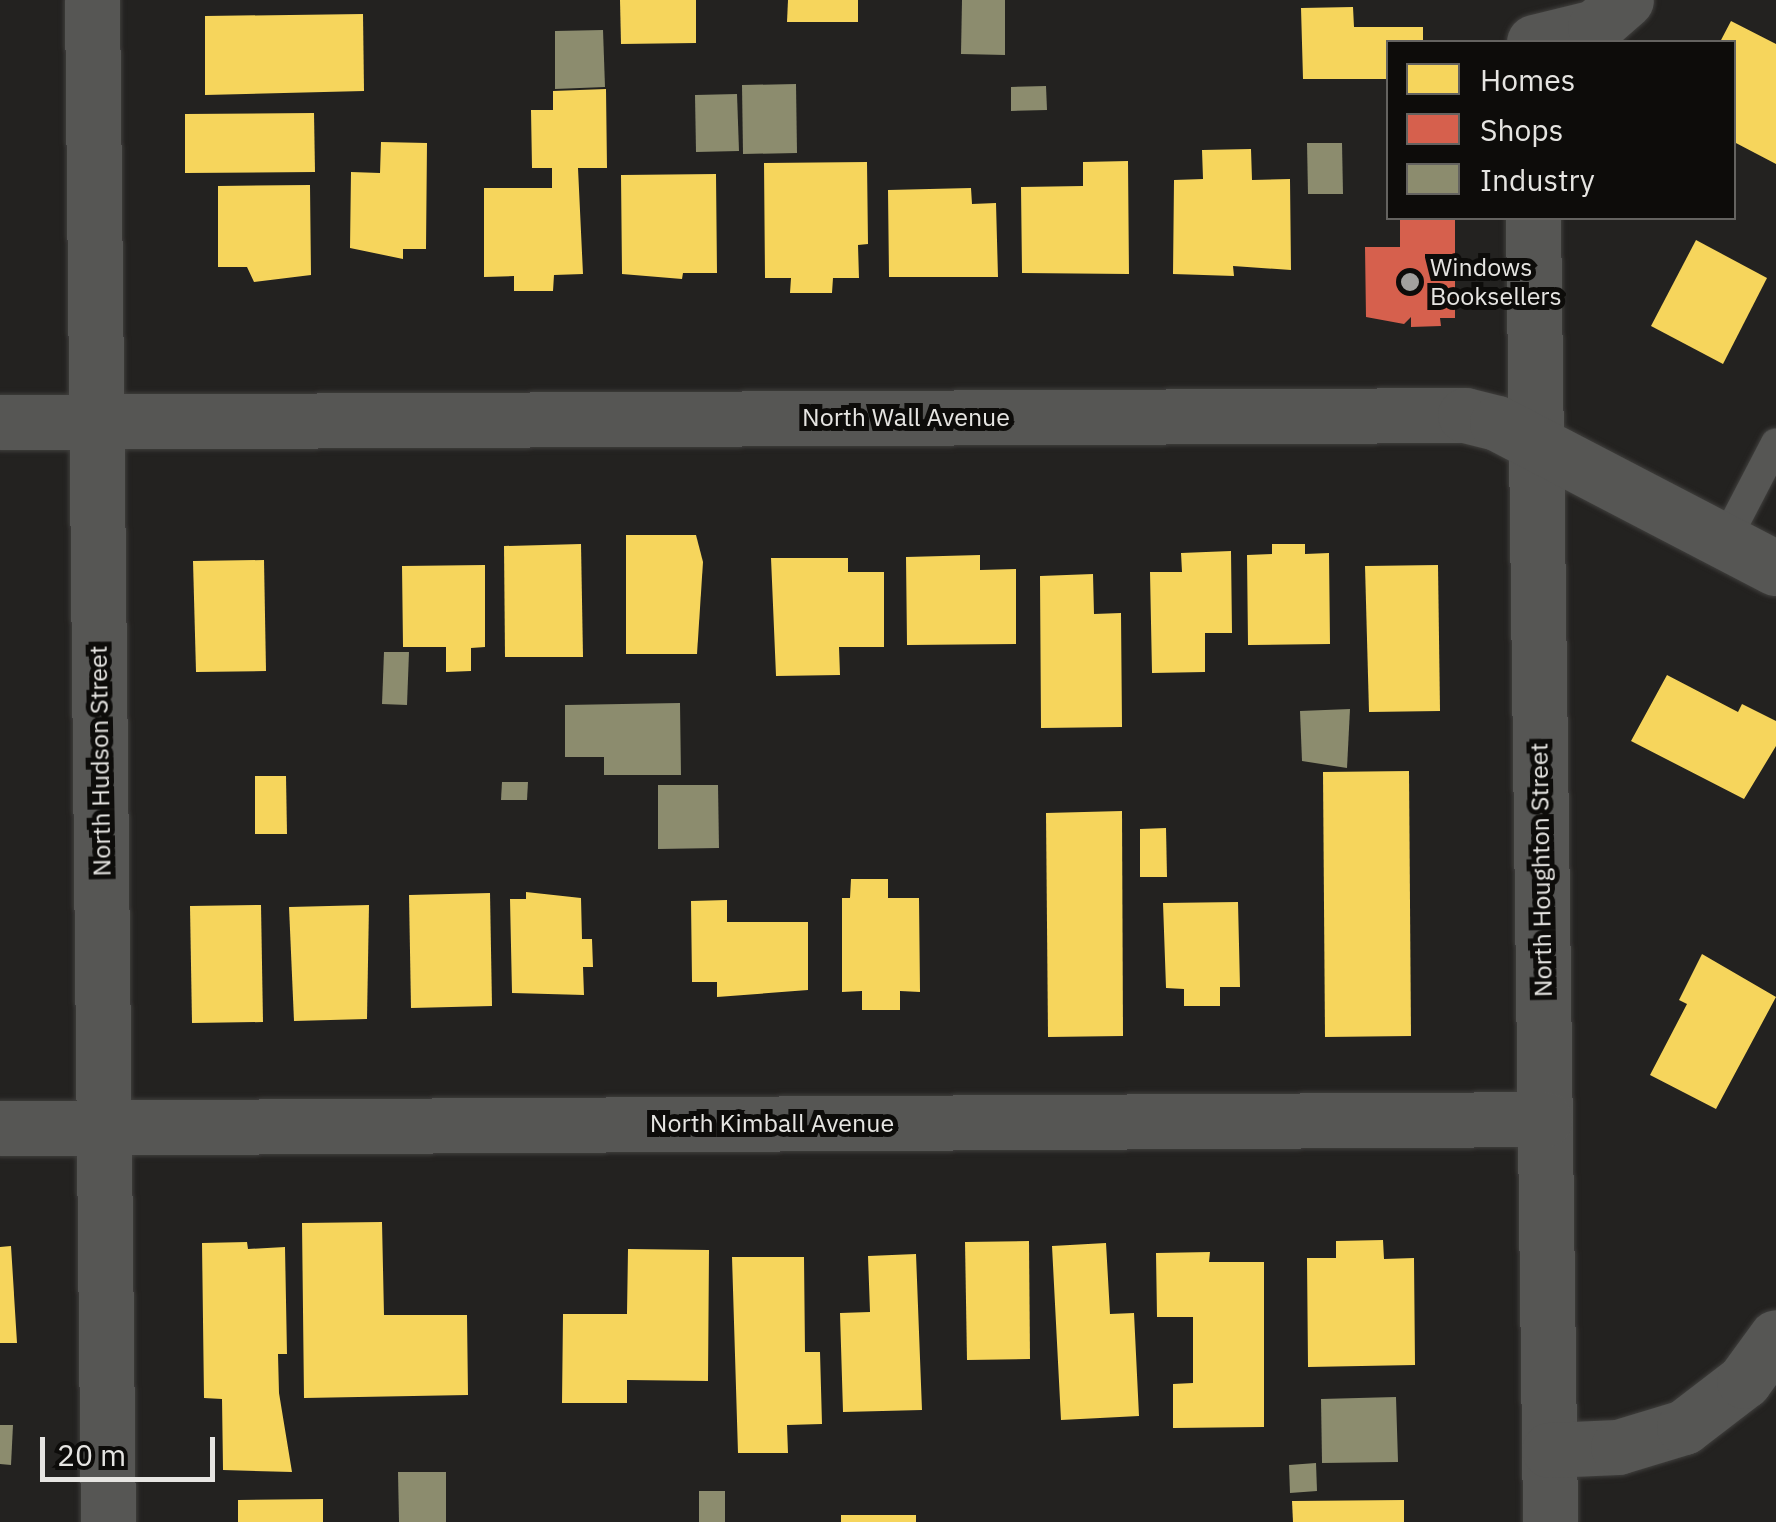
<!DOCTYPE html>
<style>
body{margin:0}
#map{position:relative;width:1776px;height:1522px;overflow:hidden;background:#232220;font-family:"IBM Plex Sans",sans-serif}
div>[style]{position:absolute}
.homes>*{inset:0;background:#f6d55c}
.shops>*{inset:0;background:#d6604d}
.industry>*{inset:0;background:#8c8c6e}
.roads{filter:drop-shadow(0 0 2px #403f3d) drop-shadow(0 0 2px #403f3d)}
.service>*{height:30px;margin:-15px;padding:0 15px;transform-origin:15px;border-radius:15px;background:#565654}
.minor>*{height:55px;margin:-27.5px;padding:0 27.5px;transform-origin:27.5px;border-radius:27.5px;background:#565654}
.tertiary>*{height:55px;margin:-27.5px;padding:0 27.5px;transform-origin:27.5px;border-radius:27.5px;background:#565654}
.dots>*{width:28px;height:28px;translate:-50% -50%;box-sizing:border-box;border:5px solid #0d0c0a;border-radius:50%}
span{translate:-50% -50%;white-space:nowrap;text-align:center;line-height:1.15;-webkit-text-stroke:10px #0d0c0a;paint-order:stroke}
.poi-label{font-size:25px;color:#e6e5e2}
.left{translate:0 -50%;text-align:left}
.street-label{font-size:25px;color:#e6e5e2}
.legend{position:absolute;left:1386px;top:40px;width:350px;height:180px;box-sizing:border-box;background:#0d0c0a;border:2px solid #646360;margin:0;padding:12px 18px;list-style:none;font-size:30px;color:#e6e5e2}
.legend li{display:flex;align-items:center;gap:20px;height:50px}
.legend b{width:50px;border:2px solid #646360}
.scale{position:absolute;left:40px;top:1437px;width:175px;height:45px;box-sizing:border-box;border:5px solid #e6e5e2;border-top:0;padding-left:12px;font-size:30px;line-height:35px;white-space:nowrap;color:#e6e5e2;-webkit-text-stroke:8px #0d0c0a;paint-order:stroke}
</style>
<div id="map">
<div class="homes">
<i style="clip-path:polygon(620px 0,696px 0,696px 43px,621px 44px)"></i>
<i style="clip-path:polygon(788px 0,858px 0,858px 22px,787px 22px)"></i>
<i style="clip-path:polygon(1353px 7px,1354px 27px,1423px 27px,1423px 42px,1388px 42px,1388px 79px,1303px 79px,1301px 8px)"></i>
<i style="clip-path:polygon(363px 14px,364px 91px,205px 95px,205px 16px)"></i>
<i style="clip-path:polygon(1731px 21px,1776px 44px,1776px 164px,1734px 142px,1734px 42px,1720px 42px)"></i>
<i style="clip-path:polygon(606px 89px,607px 168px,578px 168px,583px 274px,554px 275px,553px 291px,514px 291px,514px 276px,484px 277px,484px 188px,552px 188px,552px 168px,532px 168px,531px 110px,553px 110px,553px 91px)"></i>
<i style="clip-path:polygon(314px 113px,315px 172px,185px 173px,185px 114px)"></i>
<i style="clip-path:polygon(381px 142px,427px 143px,426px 249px,403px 249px,403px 259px,350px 248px,351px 172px,380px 173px)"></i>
<i style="clip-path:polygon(1251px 149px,1252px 180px,1290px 179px,1291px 270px,1233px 266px,1234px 276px,1173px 274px,1174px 180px,1203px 179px,1202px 150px)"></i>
<i style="clip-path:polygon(1128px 161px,1129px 274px,1022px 273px,1021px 187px,1083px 186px,1083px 162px)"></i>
<i style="clip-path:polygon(867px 162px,868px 244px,858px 245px,859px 278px,833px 278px,832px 293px,790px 293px,791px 278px,765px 278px,764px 163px)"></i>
<i style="clip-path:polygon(716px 174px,717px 273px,683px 273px,682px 279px,622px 274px,621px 175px)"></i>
<i style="clip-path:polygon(310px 185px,311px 275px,254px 282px,247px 267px,218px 267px,218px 186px)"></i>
<i style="clip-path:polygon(971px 188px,972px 204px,996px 203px,998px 277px,889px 277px,888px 190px)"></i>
<i style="clip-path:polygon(1696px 240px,1767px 278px,1723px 364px,1651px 326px)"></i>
<i style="clip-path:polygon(626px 535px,696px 535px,703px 562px,697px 654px,626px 654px)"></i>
<i style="clip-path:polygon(581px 544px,583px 657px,505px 657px,504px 546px)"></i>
<i style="clip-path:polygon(1272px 544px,1305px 544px,1305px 554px,1329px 553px,1330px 644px,1248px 645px,1247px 555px,1272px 554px)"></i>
<i style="clip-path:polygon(1231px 551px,1232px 633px,1205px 633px,1205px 672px,1152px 673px,1150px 572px,1182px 572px,1181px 553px)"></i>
<i style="clip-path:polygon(980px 555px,980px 570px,1016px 569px,1016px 644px,907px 645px,906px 557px)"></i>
<i style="clip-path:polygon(771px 558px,848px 558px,848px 572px,884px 572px,884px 647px,839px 647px,840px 675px,776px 676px)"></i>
<i style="clip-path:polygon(264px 560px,266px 671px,196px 672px,193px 561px)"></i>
<i style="clip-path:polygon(485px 565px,485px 647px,471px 648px,471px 671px,446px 672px,446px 647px,403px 647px,402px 566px)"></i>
<i style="clip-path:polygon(1438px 565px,1440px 711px,1369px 712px,1365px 566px)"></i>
<i style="clip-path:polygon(1093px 574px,1094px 614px,1121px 613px,1122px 727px,1041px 728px,1040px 576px)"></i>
<i style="clip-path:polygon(1667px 675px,1738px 712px,1742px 704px,1776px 721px,1776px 746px,1744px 799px,1631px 741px)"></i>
<i style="clip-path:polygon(1409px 771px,1411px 1036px,1325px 1037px,1323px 772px)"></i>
<i style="clip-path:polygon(255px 776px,286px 776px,287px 834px,255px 834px)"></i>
<i style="clip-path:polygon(1122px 811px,1123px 1036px,1048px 1037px,1046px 813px)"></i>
<i style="clip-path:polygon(1166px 828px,1167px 877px,1140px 877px,1140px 829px)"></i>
<i style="clip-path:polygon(851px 879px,888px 879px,888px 898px,919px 898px,920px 992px,900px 991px,900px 1010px,862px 1010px,862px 991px,842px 992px,842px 898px,850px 898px)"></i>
<i style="clip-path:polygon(526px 892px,581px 898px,582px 939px,592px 939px,593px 967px,583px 967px,584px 995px,512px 993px,510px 899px,526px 899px)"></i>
<i style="clip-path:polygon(490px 893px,492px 1006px,411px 1008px,409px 895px)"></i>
<i style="clip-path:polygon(727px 900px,727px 922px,808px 922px,808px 990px,717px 997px,717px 982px,692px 982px,691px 901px)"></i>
<i style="clip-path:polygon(1238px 902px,1240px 987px,1220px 987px,1220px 1006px,1184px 1006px,1184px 989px,1166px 988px,1163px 903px)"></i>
<i style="clip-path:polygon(261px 905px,263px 1022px,192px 1023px,190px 906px)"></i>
<i style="clip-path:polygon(369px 905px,367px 1019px,294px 1021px,289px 907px)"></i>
<i style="clip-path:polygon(1702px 954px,1776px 997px,1716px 1109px,1650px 1075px,1687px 1004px,1679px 1000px)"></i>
<i style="clip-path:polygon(382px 1222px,384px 1315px,467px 1315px,468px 1395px,304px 1398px,302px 1223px)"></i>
<i style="clip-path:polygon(1383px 1240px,1384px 1259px,1414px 1258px,1415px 1365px,1308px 1367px,1307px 1258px,1336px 1258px,1336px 1241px)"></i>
<i style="clip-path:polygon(1029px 1241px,1030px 1359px,967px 1360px,965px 1242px)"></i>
<i style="clip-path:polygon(247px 1242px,248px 1249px,285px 1247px,287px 1354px,278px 1354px,279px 1393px,292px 1472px,223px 1470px,222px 1399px,204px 1398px,202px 1243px)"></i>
<i style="clip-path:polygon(1106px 1243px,1110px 1314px,1134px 1313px,1139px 1416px,1061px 1420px,1052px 1246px)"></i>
<i style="clip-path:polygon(11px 1246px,17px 1343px,0 1343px,0 1247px)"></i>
<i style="clip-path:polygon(628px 1249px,709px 1250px,708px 1381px,627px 1380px,627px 1403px,562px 1403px,563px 1314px,627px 1314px)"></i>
<i style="clip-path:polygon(1210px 1252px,1209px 1262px,1264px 1262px,1264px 1427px,1173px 1428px,1173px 1384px,1193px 1383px,1193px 1317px,1157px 1317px,1156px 1253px)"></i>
<i style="clip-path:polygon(916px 1254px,922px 1410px,843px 1412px,840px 1313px,870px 1312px,868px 1256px)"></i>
<i style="clip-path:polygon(732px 1257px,804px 1257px,805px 1352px,820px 1352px,822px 1424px,787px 1425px,788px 1453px,738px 1453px)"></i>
<i style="clip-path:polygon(323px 1499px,323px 1522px,238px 1522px,238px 1500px)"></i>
<i style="clip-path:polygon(1404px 1500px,1404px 1522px,1293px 1522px,1292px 1501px)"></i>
<i style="clip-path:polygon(841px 1515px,916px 1515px,916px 1522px,841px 1522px)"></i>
</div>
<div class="shops">
<i style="clip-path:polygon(1400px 218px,1455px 218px,1455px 318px,1440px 318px,1441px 326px,1411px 327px,1411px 317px,1404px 324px,1366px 317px,1365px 247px,1400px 247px)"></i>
</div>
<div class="industry">
<i style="clip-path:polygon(962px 0,1005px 0,1005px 55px,961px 54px)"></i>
<i style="clip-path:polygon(603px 30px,605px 87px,555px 89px,555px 31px)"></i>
<i style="clip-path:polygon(796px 84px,797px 153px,743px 154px,742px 85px)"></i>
<i style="clip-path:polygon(1046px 86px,1047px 110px,1011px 111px,1011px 87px)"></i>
<i style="clip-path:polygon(737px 94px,739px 151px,696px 152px,695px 95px)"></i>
<i style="clip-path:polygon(1307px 143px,1342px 143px,1343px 194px,1308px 194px)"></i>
<i style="clip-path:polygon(384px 652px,409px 652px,407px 705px,382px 704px)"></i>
<i style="clip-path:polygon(680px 703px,681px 775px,604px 775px,604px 757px,565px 757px,565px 705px)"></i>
<i style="clip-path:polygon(1350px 709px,1347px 768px,1302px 761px,1300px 711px)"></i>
<i style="clip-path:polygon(502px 782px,528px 782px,527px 800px,501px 800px)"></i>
<i style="clip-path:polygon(658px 785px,718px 785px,719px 848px,658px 849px)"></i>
<i style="clip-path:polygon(1396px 1397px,1398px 1462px,1322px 1463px,1321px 1399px)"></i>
<i style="clip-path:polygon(0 1425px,13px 1425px,11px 1465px,0 1464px)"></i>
<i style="clip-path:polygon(1316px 1463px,1317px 1491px,1290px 1493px,1289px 1465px)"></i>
<i style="clip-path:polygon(398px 1472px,446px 1472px,446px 1522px,399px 1522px)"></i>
<i style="clip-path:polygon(699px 1491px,725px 1491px,725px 1522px,699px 1522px)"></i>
</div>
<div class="roads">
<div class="service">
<i style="left:1725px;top:541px;width:110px;rotate:-62.5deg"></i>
</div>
<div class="minor">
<i style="left:92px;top:0;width:1522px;rotate:89.4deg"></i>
<i style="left:1534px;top:42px;width:63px;rotate:-13.8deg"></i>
<i style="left:1595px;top:27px;width:41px;rotate:-41.1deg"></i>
<i style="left:1533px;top:218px;width:1304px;rotate:89.25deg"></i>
<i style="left:0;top:1128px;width:1545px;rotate:-0.33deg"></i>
<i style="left:1549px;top:1450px;width:69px;rotate:-2.5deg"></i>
<i style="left:1618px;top:1447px;width:69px;rotate:-16.9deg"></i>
<i style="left:1684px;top:1427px;width:76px;rotate:-37.5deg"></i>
<i style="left:1744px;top:1381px;width:54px;rotate:-54deg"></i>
</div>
<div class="tertiary">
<i style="left:0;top:422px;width:1465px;rotate:-0.27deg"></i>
<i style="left:1465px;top:415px;width:33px;rotate:14deg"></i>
<i style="left:1497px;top:423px;width:314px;rotate:27.5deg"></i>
</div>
</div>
<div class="dots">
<i style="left:1410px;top:282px;background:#a2a19e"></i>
</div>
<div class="poi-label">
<span class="left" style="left:1430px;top:282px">Windows<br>Booksellers</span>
</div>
<div class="street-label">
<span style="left:906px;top:417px">North Wall Avenue</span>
<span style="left:100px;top:761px;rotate:-91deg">North Hudson Street</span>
<span style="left:1541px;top:870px;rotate:-91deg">North Houghton Street</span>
<span style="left:772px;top:1123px">North Kimball Avenue</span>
</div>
<ul class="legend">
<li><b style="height:28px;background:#f6d55c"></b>Homes</li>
<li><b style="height:28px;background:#d6604d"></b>Shops</li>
<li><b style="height:28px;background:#8c8c6e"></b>Industry</li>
</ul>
<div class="scale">20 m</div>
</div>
